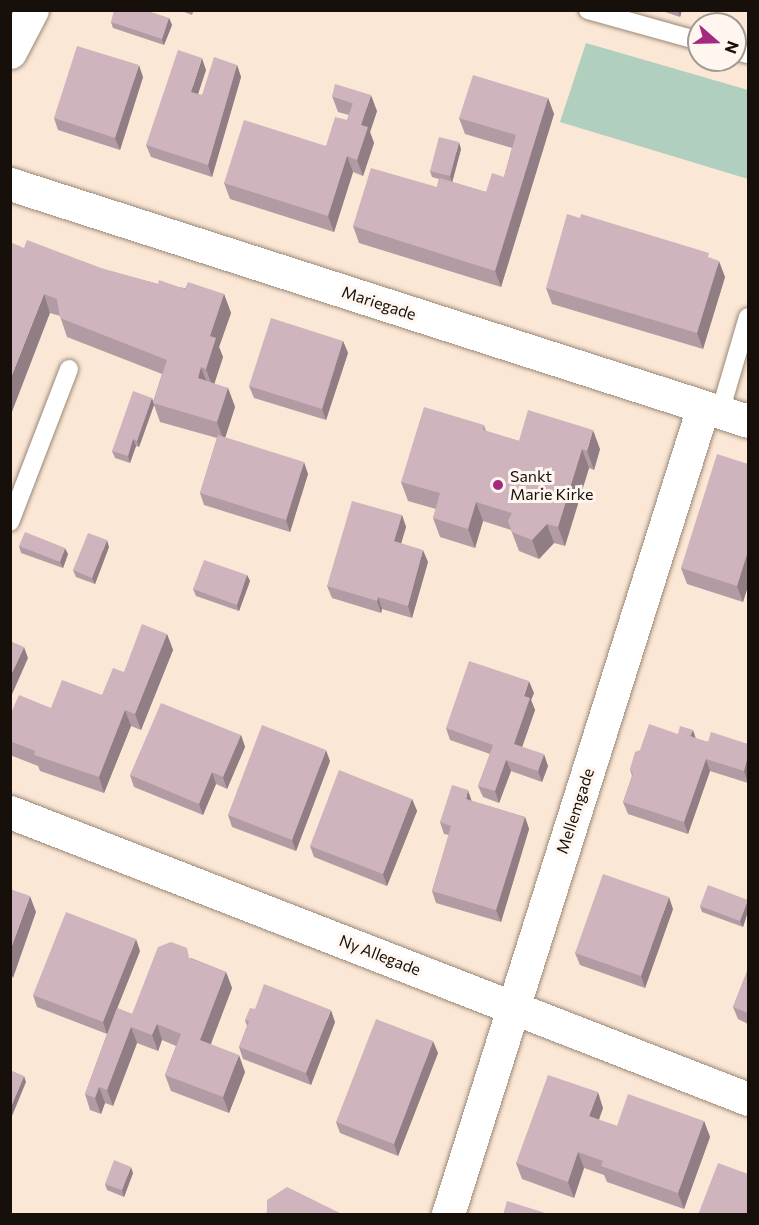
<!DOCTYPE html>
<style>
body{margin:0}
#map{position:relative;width:759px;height:1225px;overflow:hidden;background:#fbe7d5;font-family:Commissioner,sans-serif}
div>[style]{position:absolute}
.green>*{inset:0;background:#b0cfbe}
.roads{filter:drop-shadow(0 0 2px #9a8877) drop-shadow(0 0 2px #9a8877)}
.lane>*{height:18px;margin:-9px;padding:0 9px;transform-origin:9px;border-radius:9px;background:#fff}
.street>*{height:33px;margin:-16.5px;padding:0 16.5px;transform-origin:16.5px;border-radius:16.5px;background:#fff}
.wall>*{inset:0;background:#b29ba3}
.shaded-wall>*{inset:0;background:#917e84}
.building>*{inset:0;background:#cfb4bd}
.dots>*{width:16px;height:16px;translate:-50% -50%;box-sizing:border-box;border:3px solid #fff6ef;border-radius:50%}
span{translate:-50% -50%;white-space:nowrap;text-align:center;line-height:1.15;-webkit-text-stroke:6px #fff6ef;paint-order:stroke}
.street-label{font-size:16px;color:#17100a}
.poi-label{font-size:16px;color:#17100a}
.left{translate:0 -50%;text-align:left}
.frame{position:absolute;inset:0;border:12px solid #17100a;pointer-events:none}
.north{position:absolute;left:687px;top:12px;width:60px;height:60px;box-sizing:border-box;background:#fff6ef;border:2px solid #a29a93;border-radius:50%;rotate:110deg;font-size:16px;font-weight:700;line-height:24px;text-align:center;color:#17100a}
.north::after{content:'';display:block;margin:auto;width:21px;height:27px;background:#a42a80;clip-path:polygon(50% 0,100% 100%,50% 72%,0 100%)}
</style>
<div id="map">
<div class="green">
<i style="clip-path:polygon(586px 43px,748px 90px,748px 179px,560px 122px)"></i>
</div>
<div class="roads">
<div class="lane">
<i style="left:588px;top:10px;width:115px;rotate:15.6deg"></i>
<i style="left:735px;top:51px;width:13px;rotate:13deg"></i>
<i style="left:720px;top:412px;width:99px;rotate:-73.6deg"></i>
<i style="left:10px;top:522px;width:164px;rotate:-68.9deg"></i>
</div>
<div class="street">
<i style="left:10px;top:52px;width:47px;rotate:-62.4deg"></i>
<i style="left:10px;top:184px;width:775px;rotate:17.8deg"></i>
<i style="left:10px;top:812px;width:792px;rotate:21.25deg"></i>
<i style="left:448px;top:1214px;width:846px;rotate:-72.46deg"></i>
</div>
</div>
<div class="wall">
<i style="clip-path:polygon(179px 10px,194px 10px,192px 15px)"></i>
<i style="clip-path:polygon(659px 10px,682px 10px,680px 17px)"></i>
<i style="clip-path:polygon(169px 18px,172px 25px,164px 45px,113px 28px,111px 22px)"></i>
<i style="clip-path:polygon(237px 65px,241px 77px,212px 177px,151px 157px,146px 145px,206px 70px,198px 94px,202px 95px)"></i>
<i style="clip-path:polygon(143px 77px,120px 150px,58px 130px,54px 118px)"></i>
<i style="clip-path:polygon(332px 96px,377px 111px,370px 132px,374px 143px,363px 176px,353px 172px,334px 232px,230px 199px,224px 183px,326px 146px,347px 120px,349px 115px,338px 112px)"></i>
<i style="clip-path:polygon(548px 98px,554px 114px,501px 287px,359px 243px,353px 226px,437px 187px,439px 179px,432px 177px,430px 171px,461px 149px,452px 182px,486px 192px,504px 177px,512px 148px,465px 134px,459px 118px)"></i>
<i style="clip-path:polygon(24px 248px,158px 284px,224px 294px,231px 313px,219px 347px,223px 357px,214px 384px,228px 388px,235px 407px,225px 438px,308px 474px,290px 532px,204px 505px,200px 493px,217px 438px,160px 422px,154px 405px,139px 447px,136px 446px,130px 463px,115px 458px,112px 451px,152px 398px,153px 402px,162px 374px,67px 337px,60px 316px,50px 313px)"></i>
<i style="clip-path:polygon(711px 258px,725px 277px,703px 349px,552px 304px,546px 288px)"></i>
<i style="clip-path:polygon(343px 341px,348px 353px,326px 420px,254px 398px,249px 386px)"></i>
<i style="clip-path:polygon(484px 425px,486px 431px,519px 441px,600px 449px,594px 470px,589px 468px,565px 546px,554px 543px,539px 559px,519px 551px,511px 530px,483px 521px,475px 548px,440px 537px,433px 518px,436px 509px,408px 501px,401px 482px)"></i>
<i style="clip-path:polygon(748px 464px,748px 586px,743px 602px,687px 584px,681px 568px)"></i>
<i style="clip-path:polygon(402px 515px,406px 527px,401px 544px,428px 562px,412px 618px,382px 609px,381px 613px,332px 598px,327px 586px)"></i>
<i style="clip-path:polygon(19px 546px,68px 554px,63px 568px,21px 553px)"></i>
<i style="clip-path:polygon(109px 547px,95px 584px,76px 577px,73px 570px)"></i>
<i style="clip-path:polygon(247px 575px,250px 581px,239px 611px,196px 596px,193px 589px)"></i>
<i style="clip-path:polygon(167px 634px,173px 650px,141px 730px,131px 726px,104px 793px,40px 771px,38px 766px,10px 755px,10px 741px,51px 708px,102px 695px,124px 672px)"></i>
<i style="clip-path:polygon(534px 693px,531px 700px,535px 710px,522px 747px,548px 766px,542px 782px,511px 771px,499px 803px,483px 797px,478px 786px,490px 754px,450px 740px,446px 728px)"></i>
<i style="clip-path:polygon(678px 734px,708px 742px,748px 744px,748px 783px,710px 771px,688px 834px,628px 814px,623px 802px,632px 776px,630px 769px)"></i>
<i style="clip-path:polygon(241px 735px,245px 747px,227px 789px,216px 784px,203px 815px,134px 787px,130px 775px)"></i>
<i style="clip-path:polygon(330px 761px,296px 851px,232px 827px,228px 815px)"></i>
<i style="clip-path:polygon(412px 799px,417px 811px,387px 886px,314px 857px,310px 846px)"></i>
<i style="clip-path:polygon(472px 801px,525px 817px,529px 829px,501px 922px,436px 903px,432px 891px,449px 835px,444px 834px,440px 822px)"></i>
<i style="clip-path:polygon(748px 900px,748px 911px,743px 927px,702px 912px,700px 906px)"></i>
<i style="clip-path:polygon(673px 909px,645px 988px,580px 965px,575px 953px)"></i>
<i style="clip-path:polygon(140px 951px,117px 1008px,132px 1014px,191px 958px,226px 972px,232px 988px,211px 1044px,245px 1072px,229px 1113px,171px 1091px,165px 1075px,176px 1046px,162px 1040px,158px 1051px,137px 1043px,113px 1106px,105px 1103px,101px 1114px,90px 1110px,85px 1094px,107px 1034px,37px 1007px,33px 995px)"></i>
<i style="clip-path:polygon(748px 969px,748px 1024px,738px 1019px,733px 1007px)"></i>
<i style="clip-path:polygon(255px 1009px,335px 1022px,311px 1085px,243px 1059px,239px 1047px,247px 1026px,245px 1020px)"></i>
<i style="clip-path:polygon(438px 1053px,398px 1156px,340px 1133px,336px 1122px)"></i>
<i style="clip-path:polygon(603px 1108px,599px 1120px,617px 1126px,704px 1121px,710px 1137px,684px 1209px,607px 1182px,604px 1175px,584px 1168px,574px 1198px,522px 1179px,516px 1163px)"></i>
<i style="clip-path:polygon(133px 1173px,124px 1197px,107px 1190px,105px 1184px)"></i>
</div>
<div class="shaded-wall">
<i style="clip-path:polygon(678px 10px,682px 10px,680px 17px)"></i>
<i style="clip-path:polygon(169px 18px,172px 25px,164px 45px,162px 39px)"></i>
<i style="clip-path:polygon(202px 58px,206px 70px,195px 103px,191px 92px)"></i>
<i style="clip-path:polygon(139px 65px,143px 77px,120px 150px,115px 138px)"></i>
<i style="clip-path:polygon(237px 65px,241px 77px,212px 177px,208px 165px)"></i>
<i style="clip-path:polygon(371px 95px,377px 111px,370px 132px,374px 143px,363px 176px,357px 160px,361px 125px)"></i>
<i style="clip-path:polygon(548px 98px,554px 114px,501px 287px,495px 271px)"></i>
<i style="clip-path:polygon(459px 142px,461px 149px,452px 183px,450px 176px)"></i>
<i style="clip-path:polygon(347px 156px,353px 172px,334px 232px,328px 216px)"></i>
<i style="clip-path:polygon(719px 261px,725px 277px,703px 349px,697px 333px)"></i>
<i style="clip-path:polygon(44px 294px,50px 313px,10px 417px,10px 380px)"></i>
<i style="clip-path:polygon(224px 294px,231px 313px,219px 347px,223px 357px,213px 388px,206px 369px,210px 336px)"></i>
<i style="clip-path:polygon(343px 341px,348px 353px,326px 420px,322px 409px)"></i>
<i style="clip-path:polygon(201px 367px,208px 386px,198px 378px)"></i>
<i style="clip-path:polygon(228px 388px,235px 407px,224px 441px,217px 422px)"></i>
<i style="clip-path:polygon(152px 398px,154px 405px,139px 447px,137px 441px)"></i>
<i style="clip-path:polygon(593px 430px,600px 449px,594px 470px,587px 451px)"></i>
<i style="clip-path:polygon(133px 439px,136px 446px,130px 463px,128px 456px)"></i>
<i style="clip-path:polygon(582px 449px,589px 468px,565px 546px,558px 527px)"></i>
<i style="clip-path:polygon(304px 462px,308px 474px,290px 532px,286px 520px)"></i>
<i style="clip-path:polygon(476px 502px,483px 521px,475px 548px,468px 529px)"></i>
<i style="clip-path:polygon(402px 515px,406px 527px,398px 553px,394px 541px)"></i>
<i style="clip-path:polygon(547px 524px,554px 543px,539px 559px,532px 540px)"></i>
<i style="clip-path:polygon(107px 540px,109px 547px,95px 584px,92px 578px)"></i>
<i style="clip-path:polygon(65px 548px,68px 554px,63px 568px,60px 562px)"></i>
<i style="clip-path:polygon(423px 550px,428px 562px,412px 618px,408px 606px)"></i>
<i style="clip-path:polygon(748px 551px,748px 586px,743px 602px,737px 586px)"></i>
<i style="clip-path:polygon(247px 575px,250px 581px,239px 611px,237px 605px)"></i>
<i style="clip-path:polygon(378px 597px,382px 609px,381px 613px,377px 601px)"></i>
<i style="clip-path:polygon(167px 634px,173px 650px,141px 730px,135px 714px)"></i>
<i style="clip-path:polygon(24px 647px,28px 658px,10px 699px,10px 677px)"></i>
<i style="clip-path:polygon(529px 681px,534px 693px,531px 700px,535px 710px,519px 756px,514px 744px,524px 696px)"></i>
<i style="clip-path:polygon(125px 710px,131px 726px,104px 793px,99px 777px)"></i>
<i style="clip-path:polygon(693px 730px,697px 742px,690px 736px)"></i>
<i style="clip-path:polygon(241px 735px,245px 747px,227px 789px,223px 777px)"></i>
<i style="clip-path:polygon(326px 750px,330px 761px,296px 851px,292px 840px)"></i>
<i style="clip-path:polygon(544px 754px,548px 766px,542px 782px,538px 771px)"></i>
<i style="clip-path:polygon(748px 756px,748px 783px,744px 771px)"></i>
<i style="clip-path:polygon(706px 759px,710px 771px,688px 834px,684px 822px)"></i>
<i style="clip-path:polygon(506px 760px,511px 771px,499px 803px,495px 791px)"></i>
<i style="clip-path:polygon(212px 772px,216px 784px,203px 815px,199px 804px)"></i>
<i style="clip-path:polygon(468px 790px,472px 802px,466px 799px)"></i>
<i style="clip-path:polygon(412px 799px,417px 811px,387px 886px,383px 874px)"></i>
<i style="clip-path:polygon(525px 817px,529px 829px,501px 922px,496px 910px)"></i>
<i style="clip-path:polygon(30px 896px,36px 912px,13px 978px,10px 972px,10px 951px)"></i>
<i style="clip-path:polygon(669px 897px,673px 909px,645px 988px,641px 976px)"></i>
<i style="clip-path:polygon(748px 900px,748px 911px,743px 927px,740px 921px)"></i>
<i style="clip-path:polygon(136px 939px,140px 951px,107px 1034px,103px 1022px)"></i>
<i style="clip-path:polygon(226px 972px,232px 988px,206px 1056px,200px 1040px)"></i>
<i style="clip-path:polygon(331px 1010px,335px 1022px,311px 1085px,306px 1073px)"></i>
<i style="clip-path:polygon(157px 1024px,162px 1040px,158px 1051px,152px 1035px)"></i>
<i style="clip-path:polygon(131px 1027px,137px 1043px,113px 1106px,107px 1090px)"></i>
<i style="clip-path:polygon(433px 1041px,438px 1053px,398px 1156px,394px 1144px)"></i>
<i style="clip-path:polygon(239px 1055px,245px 1072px,229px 1113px,223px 1097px)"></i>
<i style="clip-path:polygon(24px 1076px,26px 1082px,12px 1116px,10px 1109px)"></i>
<i style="clip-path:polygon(99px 1087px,105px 1103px,101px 1114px,95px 1098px)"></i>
<i style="clip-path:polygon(598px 1092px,603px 1108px,594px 1132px,589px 1116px)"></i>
<i style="clip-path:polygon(704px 1121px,710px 1137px,684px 1209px,678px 1193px)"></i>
<i style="clip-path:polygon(578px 1152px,584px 1168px,574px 1198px,568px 1182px)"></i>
<i style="clip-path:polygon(131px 1167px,133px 1173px,124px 1197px,122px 1190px)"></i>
</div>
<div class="building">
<i style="clip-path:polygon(114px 10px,145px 10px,169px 18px,162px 39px,111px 22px)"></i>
<i style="clip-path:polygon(77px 46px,139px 65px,115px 138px,54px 118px)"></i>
<i style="clip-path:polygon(178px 50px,202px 58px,191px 92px,202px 95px,214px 57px,237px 65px,208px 165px,146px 145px)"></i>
<i style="clip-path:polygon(473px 75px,548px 98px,495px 271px,353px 226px,371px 168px,437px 187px,440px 178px,486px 192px,492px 173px,504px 177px,516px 135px,459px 118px)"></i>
<i style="clip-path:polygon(335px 84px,371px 95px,361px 125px,368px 127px,357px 160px,347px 156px,328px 216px,224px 183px,244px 120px,326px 146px,335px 117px,347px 120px,353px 103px,332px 96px)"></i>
<i style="clip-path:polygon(439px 137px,459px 142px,450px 176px,430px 171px)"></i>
<i style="clip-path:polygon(567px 214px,580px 218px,581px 214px,709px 253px,708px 257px,719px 261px,697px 333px,546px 288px)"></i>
<i style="clip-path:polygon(27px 240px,101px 268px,158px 284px,159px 280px,185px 289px,188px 282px,224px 294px,210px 336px,216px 338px,206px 369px,201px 367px,198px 378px,228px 388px,217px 422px,153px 403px,167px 360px,60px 318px,57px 299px,44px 294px,10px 380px,10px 242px,24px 248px)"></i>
<i style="clip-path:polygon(271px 318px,343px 341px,322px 409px,249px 386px)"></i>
<i style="clip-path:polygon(133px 391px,152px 398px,137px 441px,133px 439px,128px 456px,112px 451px)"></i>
<i style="clip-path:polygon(424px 407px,484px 425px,483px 430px,519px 441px,528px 410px,593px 430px,587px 451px,582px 449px,558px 527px,547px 524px,532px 540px,512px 532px,508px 521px,512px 513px,476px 502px,468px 529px,433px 518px,440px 493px,401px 482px)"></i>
<i style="clip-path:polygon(218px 435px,304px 462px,286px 520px,200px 493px)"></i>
<i style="clip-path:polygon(717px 454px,748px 464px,747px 471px,748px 471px,748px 551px,737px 586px,681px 568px)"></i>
<i style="clip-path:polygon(352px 501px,402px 515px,394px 541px,423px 550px,408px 606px,378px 597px,377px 601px,327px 586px)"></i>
<i style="clip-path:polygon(25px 532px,65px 548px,60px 562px,19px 546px)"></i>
<i style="clip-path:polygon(88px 533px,107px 540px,92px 578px,73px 570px)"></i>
<i style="clip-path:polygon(204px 560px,247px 575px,237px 605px,193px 589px)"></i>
<i style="clip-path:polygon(142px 624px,167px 634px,135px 714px,125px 710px,99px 777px,34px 755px,35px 751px,10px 741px,10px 715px,19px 695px,51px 708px,62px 680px,102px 695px,113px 668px,124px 672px)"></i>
<i style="clip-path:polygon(10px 641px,24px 647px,10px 677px)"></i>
<i style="clip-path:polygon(469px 661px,529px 681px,524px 696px,530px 698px,514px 744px,544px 754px,538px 771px,506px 760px,495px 791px,478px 786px,493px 745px,446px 728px)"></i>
<i style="clip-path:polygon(161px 703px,241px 735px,223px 777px,212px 772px,199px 804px,130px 775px)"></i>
<i style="clip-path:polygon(649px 724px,678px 734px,680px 726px,693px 730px,690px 736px,708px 742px,711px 732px,748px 744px,748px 756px,744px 771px,706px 759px,684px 822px,623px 802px,633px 774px,630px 769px,635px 752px,640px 750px)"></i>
<i style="clip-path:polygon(262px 725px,326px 750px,292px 840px,228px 815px)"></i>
<i style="clip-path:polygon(339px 770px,412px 799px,383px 874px,310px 846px)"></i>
<i style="clip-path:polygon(452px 785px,468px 790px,466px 799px,525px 817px,496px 910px,432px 891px,451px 826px,440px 822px)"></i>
<i style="clip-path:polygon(603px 874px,669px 897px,641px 976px,575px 953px)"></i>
<i style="clip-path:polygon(708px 885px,748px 900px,740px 921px,700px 906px)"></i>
<i style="clip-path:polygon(10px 889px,30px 896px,10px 951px)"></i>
<i style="clip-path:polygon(66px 912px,136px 939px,103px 1022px,33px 995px)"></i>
<i style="clip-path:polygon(171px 942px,187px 948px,189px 958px,226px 972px,200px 1040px,239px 1055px,223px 1097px,165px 1075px,181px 1034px,157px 1024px,152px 1035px,131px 1027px,107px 1090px,99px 1087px,95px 1098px,85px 1094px,117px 1008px,132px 1014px,158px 947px)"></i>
<i style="clip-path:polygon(748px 969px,748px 1013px,733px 1007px)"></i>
<i style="clip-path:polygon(264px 984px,331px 1010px,306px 1073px,239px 1047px,249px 1021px,245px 1020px,250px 1008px,255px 1009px)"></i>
<i style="clip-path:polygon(376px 1019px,433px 1041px,394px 1144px,336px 1122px)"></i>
<i style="clip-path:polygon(10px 1070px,24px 1076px,10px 1109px)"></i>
<i style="clip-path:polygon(548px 1075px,598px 1092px,589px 1116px,617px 1126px,628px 1094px,704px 1121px,678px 1193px,601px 1166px,603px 1161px,578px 1152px,568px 1182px,516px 1163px)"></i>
<i style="clip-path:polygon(114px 1160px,131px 1167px,122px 1190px,105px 1184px)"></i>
<i style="clip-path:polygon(718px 1163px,748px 1174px,748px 1215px,698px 1215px)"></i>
<i style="clip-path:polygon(287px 1187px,344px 1215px,265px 1215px,267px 1211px,267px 1200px)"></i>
<i style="clip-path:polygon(507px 1201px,552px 1215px,503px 1215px)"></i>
</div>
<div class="dots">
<i style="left:498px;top:485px;background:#a42a80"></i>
</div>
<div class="street-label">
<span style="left:379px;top:303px;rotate:18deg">Mariegade</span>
<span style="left:575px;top:811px;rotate:-72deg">Mellemgade</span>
<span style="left:380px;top:955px;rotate:21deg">Ny Allegade</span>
</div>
<div class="poi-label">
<span class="left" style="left:510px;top:485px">Sankt<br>Marie Kirke</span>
</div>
<div class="frame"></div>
<div class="north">N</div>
</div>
